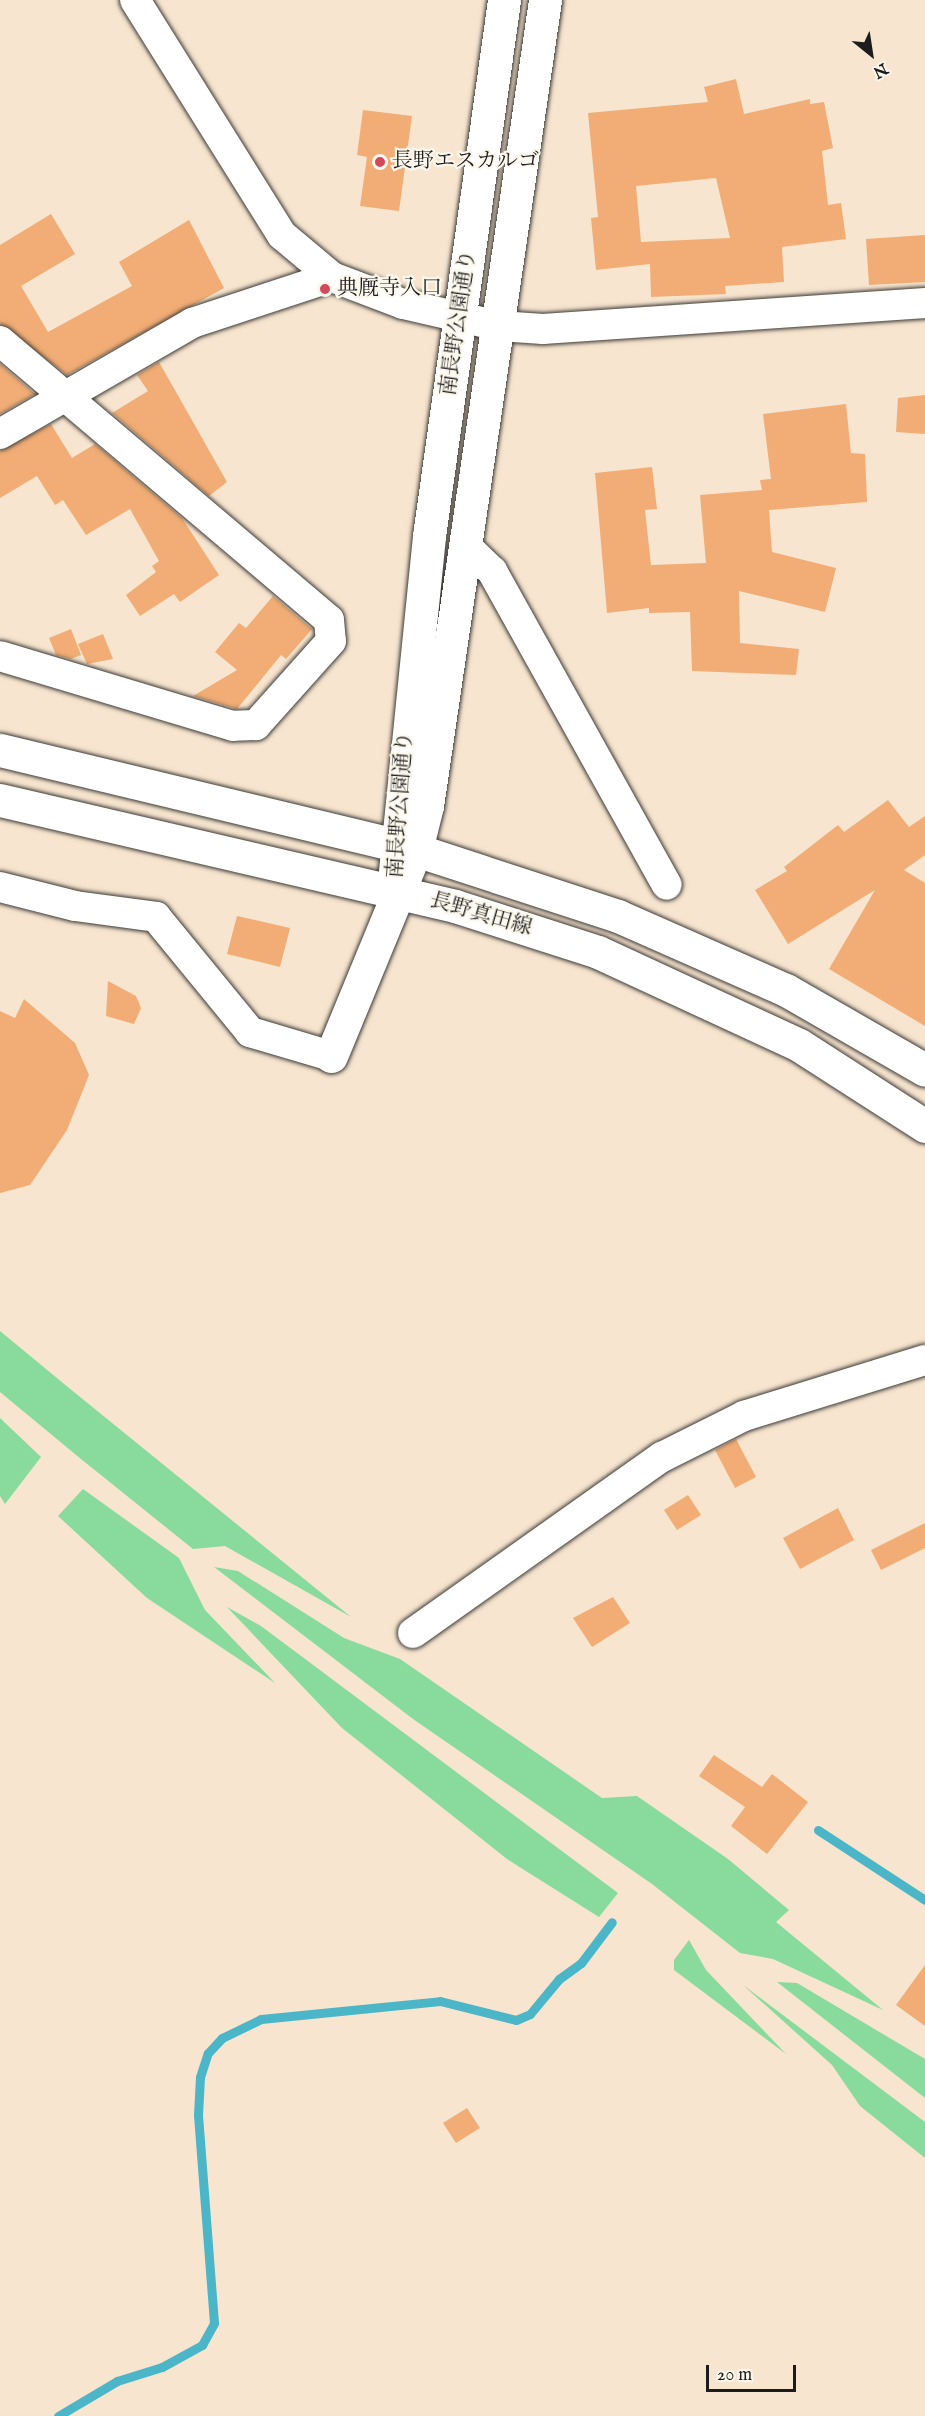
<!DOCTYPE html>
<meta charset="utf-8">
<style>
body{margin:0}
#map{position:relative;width:925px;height:2416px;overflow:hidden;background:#f7e5cf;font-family:"IM FELL English","Noto Serif JP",serif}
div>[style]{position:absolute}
.green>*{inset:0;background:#88db9c}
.stream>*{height:9px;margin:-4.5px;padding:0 4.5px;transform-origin:4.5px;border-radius:4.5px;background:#4bb6c8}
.building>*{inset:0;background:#f1ad75}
.roads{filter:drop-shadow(0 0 2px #3d3a37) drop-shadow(0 0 2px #3d3a37)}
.street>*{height:30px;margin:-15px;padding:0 15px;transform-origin:15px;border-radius:15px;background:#fff}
.secondary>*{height:33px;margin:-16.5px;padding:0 16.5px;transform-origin:16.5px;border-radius:16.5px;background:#fff}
.primary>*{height:33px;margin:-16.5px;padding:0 16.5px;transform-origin:16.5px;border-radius:16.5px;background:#fff}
.dots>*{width:16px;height:16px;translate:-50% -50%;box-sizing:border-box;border:3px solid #fbf7ec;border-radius:50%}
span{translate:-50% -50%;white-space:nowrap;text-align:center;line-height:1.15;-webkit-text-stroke:4.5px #fbf7ec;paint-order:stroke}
.poi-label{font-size:21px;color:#1c1c1c}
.left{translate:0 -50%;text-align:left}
.street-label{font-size:21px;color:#1c1c1c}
.north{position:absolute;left:841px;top:24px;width:60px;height:60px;-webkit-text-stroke:4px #fbf7ec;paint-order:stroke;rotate:150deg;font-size:16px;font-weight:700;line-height:24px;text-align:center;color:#1c1c1c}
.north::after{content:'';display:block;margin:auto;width:21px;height:27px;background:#1c1c1c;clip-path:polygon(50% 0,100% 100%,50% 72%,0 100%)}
.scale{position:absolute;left:706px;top:2365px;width:90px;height:27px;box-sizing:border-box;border:3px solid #1c1c1c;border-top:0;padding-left:8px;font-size:18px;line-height:21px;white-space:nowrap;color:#1c1c1c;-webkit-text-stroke:4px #fbf7ec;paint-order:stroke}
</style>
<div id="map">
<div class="green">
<i style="clip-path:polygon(0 1331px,69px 1388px,351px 1617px,225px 1546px,193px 1549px,81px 1459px,0 1392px)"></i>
<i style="clip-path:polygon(0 1418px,41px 1457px,5px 1504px,0 1496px)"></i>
<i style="clip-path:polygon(83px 1489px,179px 1558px,205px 1610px,275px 1683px,147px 1598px,58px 1516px)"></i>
<i style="clip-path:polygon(214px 1567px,238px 1571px,344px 1638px,400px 1659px,602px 1798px,637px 1796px,728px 1859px,789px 1910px,776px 1922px,883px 2010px,773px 1959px,740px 1953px,652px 1884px,413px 1719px)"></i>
<i style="clip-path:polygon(227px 1607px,261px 1626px,618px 1893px,599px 1917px,507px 1859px,342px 1728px)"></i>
<i style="clip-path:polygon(689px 1940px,706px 1970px,786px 2054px,674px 1970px,674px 1960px)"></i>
<i style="clip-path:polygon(777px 1982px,797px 1983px,925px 2059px,925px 2098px)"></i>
<i style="clip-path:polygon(743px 1985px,925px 2122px,925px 2158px,860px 2106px,832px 2065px)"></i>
</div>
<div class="stream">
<i style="left:818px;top:1830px;width:128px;rotate:33.2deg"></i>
<i style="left:58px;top:2416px;width:69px;rotate:-30.7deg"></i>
<i style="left:117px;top:2381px;width:47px;rotate:-17.3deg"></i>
<i style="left:162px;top:2367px;width:46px;rotate:-28.8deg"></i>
<i style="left:202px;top:2345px;width:25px;rotate:-61deg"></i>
<i style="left:214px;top:2323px;width:209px;rotate:-94.4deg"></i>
<i style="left:198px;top:2115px;width:38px;rotate:-87deg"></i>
<i style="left:200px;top:2077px;width:25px;rotate:-72deg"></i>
<i style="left:208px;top:2053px;width:21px;rotate:-47deg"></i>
<i style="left:222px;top:2038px;width:43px;rotate:-26deg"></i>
<i style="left:261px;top:2019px;width:180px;rotate:-5.7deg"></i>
<i style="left:440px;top:2001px;width:78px;rotate:14deg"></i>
<i style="left:516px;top:2020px;width:15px;rotate:-23deg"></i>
<i style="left:530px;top:2014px;width:45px;rotate:-50.4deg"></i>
<i style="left:559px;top:1979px;width:27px;rotate:-36deg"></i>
<i style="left:581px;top:1963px;width:51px;rotate:-52.9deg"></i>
</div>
<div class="building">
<i style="clip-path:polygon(evenodd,736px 79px,744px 114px,810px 99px,810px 104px,824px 102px,833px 148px,822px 151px,828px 205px,841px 203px,846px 239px,782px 247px,784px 282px,725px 286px,726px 294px,651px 297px,650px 264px,596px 270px,591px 218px,598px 217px,588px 113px,708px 102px,704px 87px,736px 79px,716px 178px,730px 238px,641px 242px,636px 186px,716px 178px)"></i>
<i style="clip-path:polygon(363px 110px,412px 116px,399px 211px,360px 206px,367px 157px,357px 155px)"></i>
<i style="clip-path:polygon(51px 214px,75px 254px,21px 286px,48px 332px,132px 286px,119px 262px,189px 220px,224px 288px,67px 375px,0 324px,0 245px)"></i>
<i style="clip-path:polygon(925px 235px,925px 282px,869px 285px,866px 239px)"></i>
<i style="clip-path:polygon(159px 362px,227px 482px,209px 496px,112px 413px,148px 391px,137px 375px)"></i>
<i style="clip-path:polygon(0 364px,35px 394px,0 414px)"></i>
<i style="clip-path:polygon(925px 395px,925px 434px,896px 432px,898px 398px)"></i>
<i style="clip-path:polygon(846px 404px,851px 453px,865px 454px,867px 502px,769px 510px,772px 552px,836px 568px,825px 612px,739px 591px,740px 643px,799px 649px,796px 675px,692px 671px,690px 612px,649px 613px,649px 608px,607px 613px,595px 473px,652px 467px,657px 509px,645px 510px,651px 565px,706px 563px,700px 495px,762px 490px,760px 480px,771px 479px,763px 414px)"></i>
<i style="clip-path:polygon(51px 424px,72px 458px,95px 444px,182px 518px,219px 575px,180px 602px,174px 594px,140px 616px,126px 595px,156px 572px,152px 566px,159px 561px,130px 509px,86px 535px,63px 500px,55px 505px,37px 476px,0 498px,0 451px)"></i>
<i style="clip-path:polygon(273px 596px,312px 629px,286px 659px,281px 655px,237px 709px,193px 696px,237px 670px,215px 652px,239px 623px,246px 628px)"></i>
<i style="clip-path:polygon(71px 629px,81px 655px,71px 659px,56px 655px,49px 638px)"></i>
<i style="clip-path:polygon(103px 634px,113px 659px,87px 664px,78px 644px)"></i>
<i style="clip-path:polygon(888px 800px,909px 827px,925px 816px,925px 855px,904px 870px,925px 883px,925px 1026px,829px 969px,875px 890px,788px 944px,755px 890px,787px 871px,784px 867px,838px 825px,844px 832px)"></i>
<i style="clip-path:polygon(237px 916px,290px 928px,280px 967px,227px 954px)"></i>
<i style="clip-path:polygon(108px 981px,136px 996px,141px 1008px,134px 1024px,106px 1016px)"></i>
<i style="clip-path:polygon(24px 999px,75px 1043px,89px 1075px,67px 1130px,30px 1185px,0 1193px,0 1011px,15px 1018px)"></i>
<i style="clip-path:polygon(736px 1439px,756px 1477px,735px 1488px,715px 1450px)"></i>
<i style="clip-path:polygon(688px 1495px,701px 1515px,677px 1530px,664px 1510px)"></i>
<i style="clip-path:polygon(838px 1508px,854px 1540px,800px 1569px,783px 1538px)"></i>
<i style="clip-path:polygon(925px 1523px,925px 1548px,881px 1570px,871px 1550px)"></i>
<i style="clip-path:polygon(613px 1597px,630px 1623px,592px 1647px,573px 1618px)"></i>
<i style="clip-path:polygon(714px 1755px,762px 1787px,772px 1774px,808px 1802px,767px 1854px,731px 1826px,745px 1807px,699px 1776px)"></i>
<i style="clip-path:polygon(925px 1965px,925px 2026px,896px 2005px)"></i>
<i style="clip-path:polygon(467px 2108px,480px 2128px,456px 2143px,443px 2123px)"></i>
</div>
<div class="roads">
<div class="street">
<i style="left:135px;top:0;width:277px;rotate:58deg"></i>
<i style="left:282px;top:235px;width:65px;rotate:40deg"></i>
<i style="left:332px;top:277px;width:76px;rotate:20.8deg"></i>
<i style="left:403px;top:304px;width:98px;rotate:12.9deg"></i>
<i style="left:499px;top:326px;width:44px;rotate:3.9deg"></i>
<i style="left:543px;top:329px;width:383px;rotate:-3.9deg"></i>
<i style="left:0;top:341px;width:431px;rotate:40.3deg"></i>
<i style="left:329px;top:620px;width:21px;rotate:85deg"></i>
<i style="left:331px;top:641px;width:113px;rotate:131.8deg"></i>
<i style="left:256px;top:725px;width:23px;rotate:178deg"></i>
<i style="left:233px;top:726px;width:243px;rotate:-163.3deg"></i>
<i style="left:0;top:434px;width:222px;rotate:-30deg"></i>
<i style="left:192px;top:323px;width:147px;rotate:-18.2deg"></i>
<i style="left:467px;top:547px;width:35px;rotate:44deg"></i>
<i style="left:492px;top:571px;width:359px;rotate:60.9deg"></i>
<i style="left:0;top:887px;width:77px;rotate:14.2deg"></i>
<i style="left:75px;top:906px;width:82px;rotate:7.7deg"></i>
<i style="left:156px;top:917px;width:149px;rotate:50.7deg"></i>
<i style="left:250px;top:1032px;width:84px;rotate:16.5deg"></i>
<i style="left:413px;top:1633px;width:305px;rotate:-35.3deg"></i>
<i style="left:662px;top:1457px;width:92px;rotate:-26.6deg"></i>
<i style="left:744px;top:1416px;width:189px;rotate:-17.2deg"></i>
</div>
<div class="secondary">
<i style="left:395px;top:871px;width:337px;rotate:-84.2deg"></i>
<i style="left:429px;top:536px;width:541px;rotate:-82.03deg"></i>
<i style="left:331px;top:1056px;width:223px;rotate:-67.6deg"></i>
<i style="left:416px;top:850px;width:45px;rotate:-76deg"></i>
<i style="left:427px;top:806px;width:815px;rotate:-81.67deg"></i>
</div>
<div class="primary">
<i style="left:0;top:750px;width:428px;rotate:13.5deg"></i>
<i style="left:416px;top:850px;width:213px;rotate:18.1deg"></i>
<i style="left:618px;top:916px;width:184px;rotate:23.8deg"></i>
<i style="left:786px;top:990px;width:160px;rotate:29.9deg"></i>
<i style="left:0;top:800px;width:467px;rotate:13.1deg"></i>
<i style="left:455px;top:906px;width:150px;rotate:17.8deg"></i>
<i style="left:598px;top:952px;width:221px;rotate:24.8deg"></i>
<i style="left:799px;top:1045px;width:150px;rotate:32.7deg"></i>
</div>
</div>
<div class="dots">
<i style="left:380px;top:162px;background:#d1495b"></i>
<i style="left:325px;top:289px;background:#d1495b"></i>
</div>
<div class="poi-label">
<span class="left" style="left:392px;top:162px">長野エスカルゴ</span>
<span class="left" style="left:337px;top:289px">典厩寺入口</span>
</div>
<div class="street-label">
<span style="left:459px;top:323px;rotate:-82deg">南長野公園通り</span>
<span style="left:401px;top:805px;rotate:-86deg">南長野公園通り</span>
<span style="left:481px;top:915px;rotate:16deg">長野真田線</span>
</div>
<div class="north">N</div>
<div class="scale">20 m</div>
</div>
